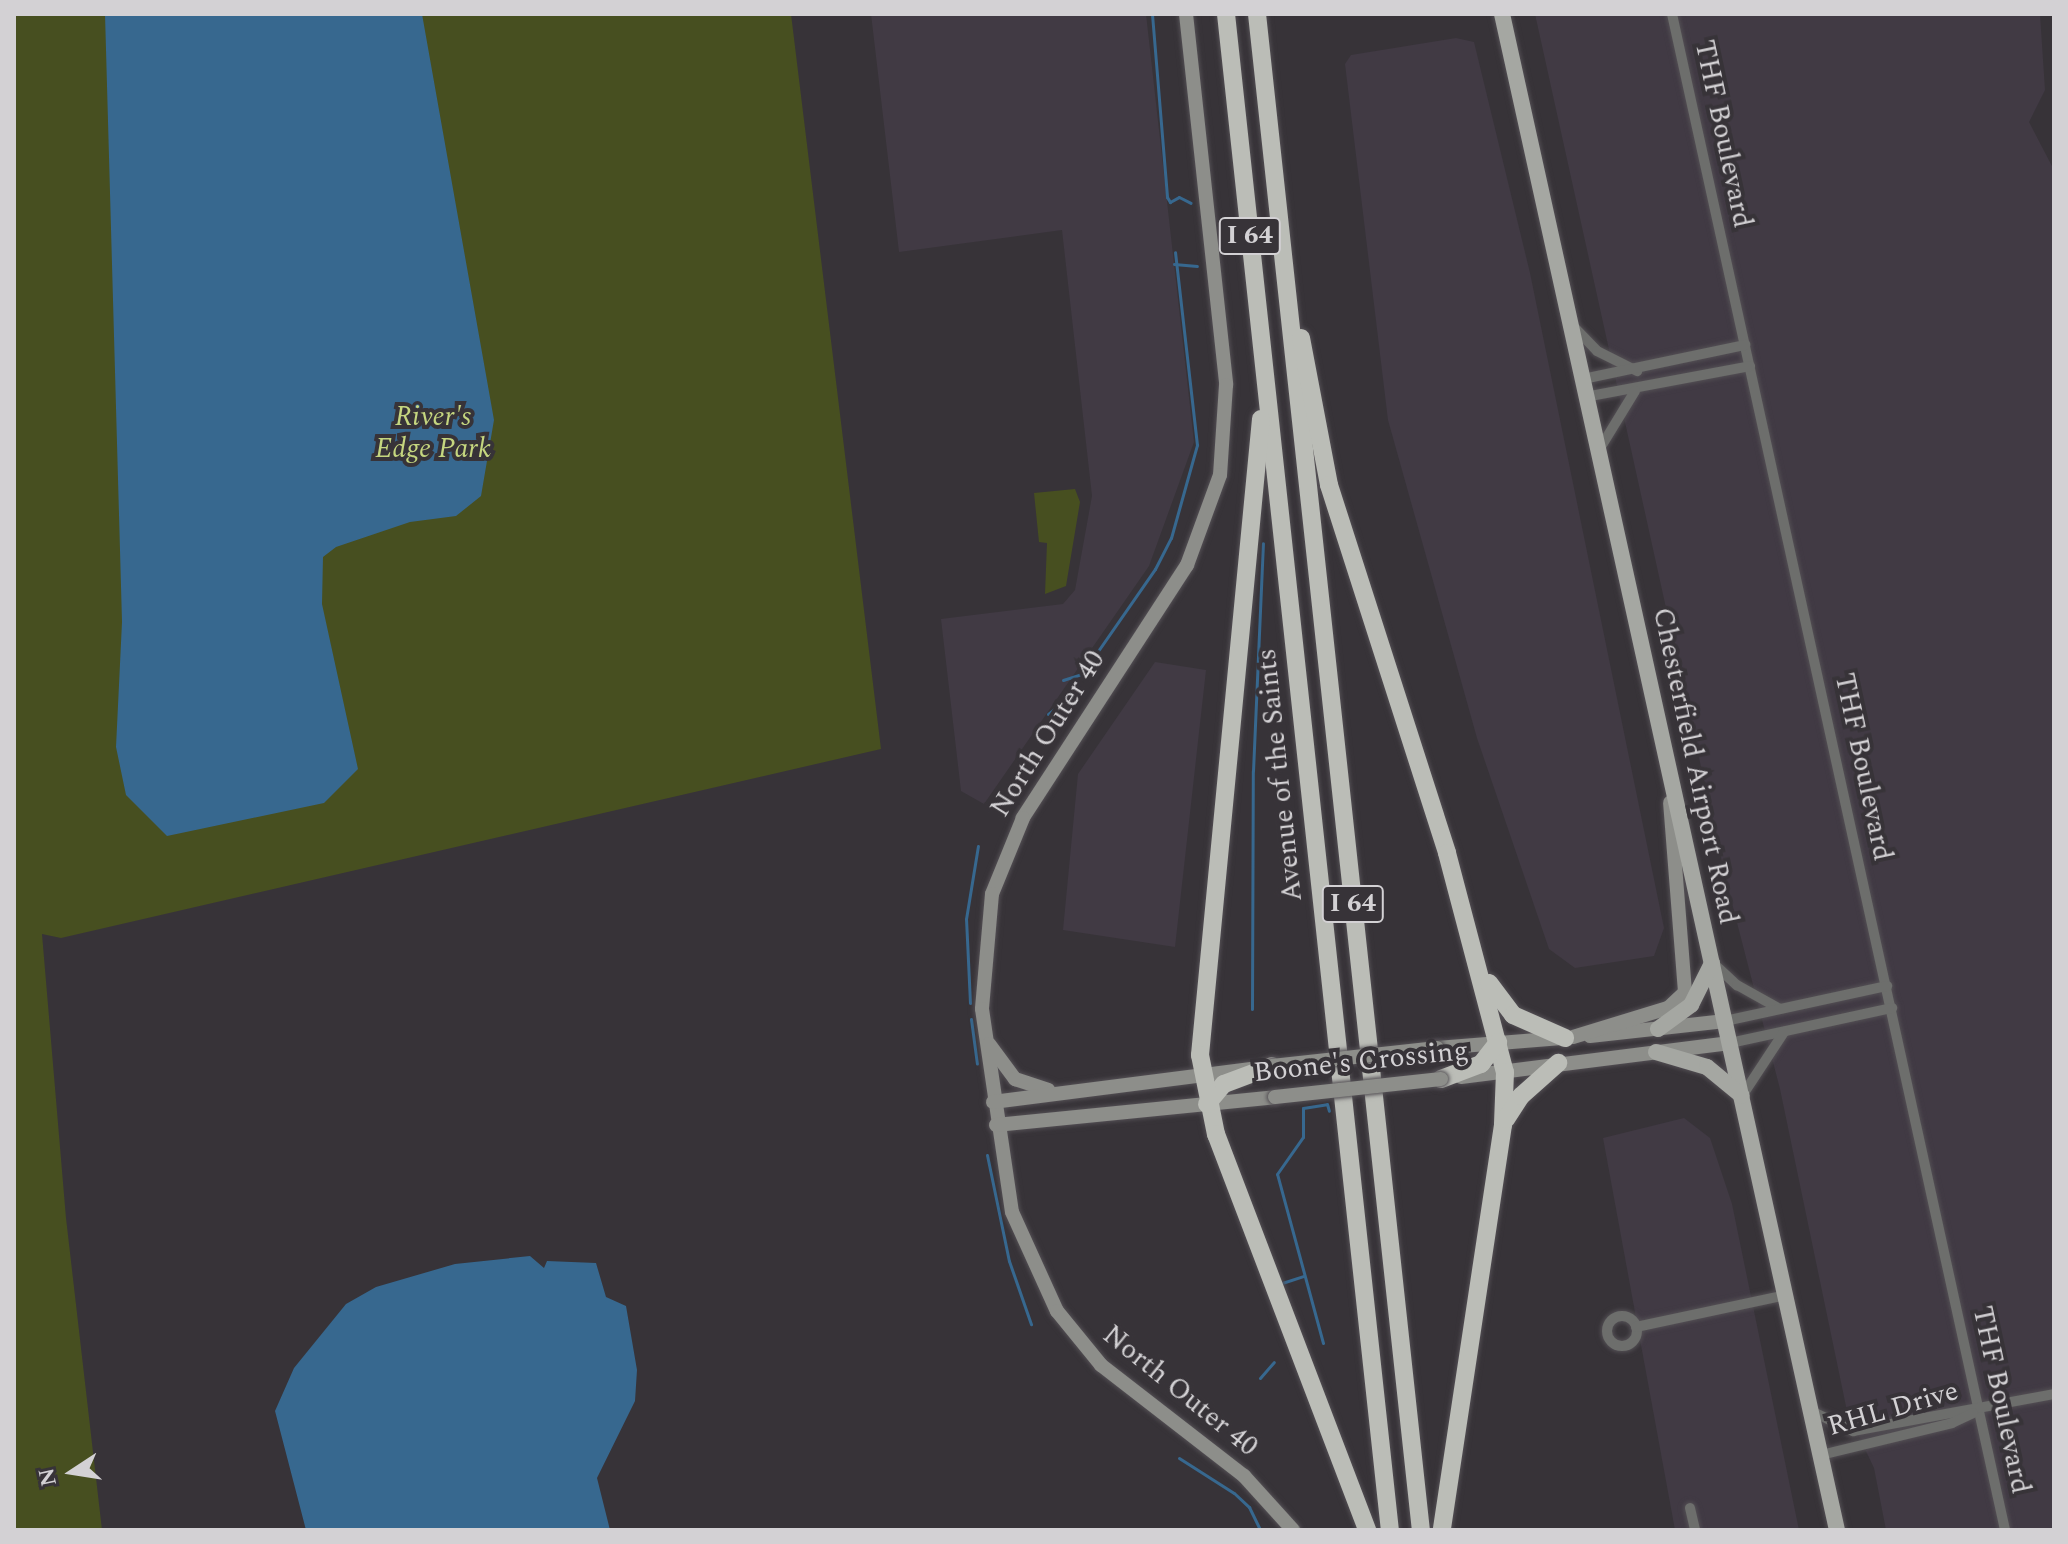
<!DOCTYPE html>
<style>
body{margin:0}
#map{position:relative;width:2068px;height:1544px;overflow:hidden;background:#373338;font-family:Spectral,serif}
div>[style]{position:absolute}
.built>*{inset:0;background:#413a44}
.green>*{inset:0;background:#474f20}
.water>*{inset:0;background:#37688f}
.stream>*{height:3px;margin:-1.5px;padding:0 1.5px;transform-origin:1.5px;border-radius:1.5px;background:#37688f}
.roads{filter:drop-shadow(0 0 2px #534f54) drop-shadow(0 0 2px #534f54)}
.street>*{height:10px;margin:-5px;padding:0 5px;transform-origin:5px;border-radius:5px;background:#6d6e6c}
.street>.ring{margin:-5px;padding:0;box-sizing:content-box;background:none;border:10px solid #6d6e6c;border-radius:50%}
.secondary>*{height:14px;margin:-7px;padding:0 7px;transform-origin:7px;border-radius:7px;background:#8d8e8a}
.primary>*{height:16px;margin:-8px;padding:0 8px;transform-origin:8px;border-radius:8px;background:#a5a7a2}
.highway>*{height:18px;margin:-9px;padding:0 9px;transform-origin:9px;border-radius:9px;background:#bbbdb7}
.bridges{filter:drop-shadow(0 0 2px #534f54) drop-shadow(0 0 2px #534f54)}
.secondary-bridge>*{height:14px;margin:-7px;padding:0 7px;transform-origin:7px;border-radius:7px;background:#8d8e8a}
span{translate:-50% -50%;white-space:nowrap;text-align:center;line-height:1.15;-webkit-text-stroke:8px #373338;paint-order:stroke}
.shield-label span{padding:2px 6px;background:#373338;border:2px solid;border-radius:6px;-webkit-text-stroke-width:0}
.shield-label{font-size:26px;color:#d3d1d4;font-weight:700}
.street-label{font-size:28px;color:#d3d1d4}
.park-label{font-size:28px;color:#c5d67f;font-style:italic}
.frame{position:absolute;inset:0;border:16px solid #d3d1d4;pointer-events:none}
.north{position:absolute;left:32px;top:1432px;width:80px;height:80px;-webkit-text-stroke:6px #373338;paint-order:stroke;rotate:258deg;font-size:22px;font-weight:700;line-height:32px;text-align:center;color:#d3d1d4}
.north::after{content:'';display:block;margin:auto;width:28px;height:36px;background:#d3d1d4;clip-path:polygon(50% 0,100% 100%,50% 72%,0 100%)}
</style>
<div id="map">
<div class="built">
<i style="clip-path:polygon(871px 14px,1146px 14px,1194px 442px,1149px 566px,984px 804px,961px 791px,941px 619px,1063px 604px,1075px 590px,1092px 496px,1062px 230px,899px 252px)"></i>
<i style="clip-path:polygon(1535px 14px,2040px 14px,2045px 90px,2029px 122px,2054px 170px,2054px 1530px,1886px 1530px,1874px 1468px,1847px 1411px,1780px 1089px,1726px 880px)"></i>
<i style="clip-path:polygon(1456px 38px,1474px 42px,1530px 273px,1664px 928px,1654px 956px,1575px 968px,1549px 949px,1477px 738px,1388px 420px,1345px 64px,1351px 55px)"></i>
<i style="clip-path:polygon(1155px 662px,1206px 670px,1175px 947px,1063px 930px,1078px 774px)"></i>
<i style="clip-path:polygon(1684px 1118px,1710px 1138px,1732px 1204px,1799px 1530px,1675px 1530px,1603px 1138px)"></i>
</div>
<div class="green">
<i style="clip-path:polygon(14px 14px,791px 14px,881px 749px,61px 938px,42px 934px,66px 1218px,102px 1530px,14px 1530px)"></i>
<i style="clip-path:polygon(1075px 489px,1080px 502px,1066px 586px,1045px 594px,1047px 543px,1039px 542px,1034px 493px)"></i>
</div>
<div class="water">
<i style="clip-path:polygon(105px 14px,422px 14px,494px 420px,481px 496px,456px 516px,410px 522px,336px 547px,323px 557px,322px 604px,358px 769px,324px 803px,167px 836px,126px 795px,116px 747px,122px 622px)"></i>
<i style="clip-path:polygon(530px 1256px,544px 1268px,547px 1261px,596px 1263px,606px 1297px,626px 1306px,637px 1370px,635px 1401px,597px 1478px,610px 1530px,306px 1530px,275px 1411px,294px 1368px,346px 1304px,376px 1287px,455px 1264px)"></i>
</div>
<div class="stream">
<i style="left:1152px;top:14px;width:184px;rotate:85.3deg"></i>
<i style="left:1167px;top:197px;width:6px;rotate:59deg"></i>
<i style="left:1170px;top:202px;width:10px;rotate:-29deg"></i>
<i style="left:1179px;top:197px;width:13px;rotate:27deg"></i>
<i style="left:1174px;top:264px;width:23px;rotate:5deg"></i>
<i style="left:1063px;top:680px;width:20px;rotate:-18deg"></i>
<i style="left:1082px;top:674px;width:128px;rotate:-55.2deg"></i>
<i style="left:1155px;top:569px;width:35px;rotate:-63deg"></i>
<i style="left:1171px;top:538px;width:97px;rotate:-74.4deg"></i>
<i style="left:1197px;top:445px;width:194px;rotate:-96.5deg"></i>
<i style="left:1048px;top:714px;width:11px;rotate:-38deg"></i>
<i style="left:970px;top:1003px;width:84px;rotate:-92.7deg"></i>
<i style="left:966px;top:919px;width:74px;rotate:-80.7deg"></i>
<i style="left:1252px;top:1009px;width:238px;rotate:-89.8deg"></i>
<i style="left:1253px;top:771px;width:228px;rotate:-87.5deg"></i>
<i style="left:971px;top:1019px;width:45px;rotate:82.4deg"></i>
<i style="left:987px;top:1155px;width:108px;rotate:78.3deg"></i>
<i style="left:1009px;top:1261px;width:67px;rotate:70.8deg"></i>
<i style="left:1282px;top:1283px;width:23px;rotate:-18deg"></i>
<i style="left:1323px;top:1343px;width:175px;rotate:-105.2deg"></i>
<i style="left:1277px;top:1174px;width:45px;rotate:-54.9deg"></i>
<i style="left:1303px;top:1137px;width:29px;rotate:-90deg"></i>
<i style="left:1303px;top:1108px;width:24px;rotate:-9deg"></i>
<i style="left:1327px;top:1104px;width:7px;rotate:74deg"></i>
<i style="left:1260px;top:1378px;width:21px;rotate:-49deg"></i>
<i style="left:1179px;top:1458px;width:65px;rotate:32.5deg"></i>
<i style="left:1234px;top:1493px;width:21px;rotate:43deg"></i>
<i style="left:1249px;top:1507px;width:25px;rotate:64deg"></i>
</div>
<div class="roads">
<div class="street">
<i style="left:1672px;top:14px;width:1552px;rotate:77.61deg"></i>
<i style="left:1574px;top:327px;width:33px;rotate:46deg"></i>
<i style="left:1597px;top:351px;width:45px;rotate:26.6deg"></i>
<i style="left:1583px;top:379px;width:166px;rotate:-11.9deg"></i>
<i style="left:1585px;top:397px;width:168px;rotate:-10.6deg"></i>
<i style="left:1599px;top:450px;width:69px;rotate:-58.6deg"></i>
<i style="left:1713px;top:963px;width:33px;rotate:43deg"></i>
<i style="left:1737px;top:985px;width:49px;rotate:29.2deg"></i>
<i style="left:1725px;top:1021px;width:166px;rotate:-12.2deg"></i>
<i style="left:1730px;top:1043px;width:166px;rotate:-12.2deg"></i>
<i style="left:1742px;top:1096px;width:77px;rotate:-56.7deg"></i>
<i class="ring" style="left:1607px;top:1316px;width:20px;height:20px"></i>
<i style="left:1636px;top:1327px;width:153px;rotate:-12deg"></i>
<i style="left:1811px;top:1411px;width:47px;rotate:25.5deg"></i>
<i style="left:1853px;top:1431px;width:204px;rotate:-10.4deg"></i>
<i style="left:1821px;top:1455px;width:135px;rotate:-13.7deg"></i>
<i style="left:1952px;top:1423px;width:23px;rotate:-25deg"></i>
<i style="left:1690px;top:1508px;width:23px;rotate:77deg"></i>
</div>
<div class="secondary">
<i style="left:1186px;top:14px;width:373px;rotate:83.8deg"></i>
<i style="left:1226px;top:385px;width:90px;rotate:93.8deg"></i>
<i style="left:1220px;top:475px;width:96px;rotate:110.1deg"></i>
<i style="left:1187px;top:565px;width:302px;rotate:123deg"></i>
<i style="left:1023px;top:818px;width:82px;rotate:112.2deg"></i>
<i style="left:992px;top:894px;width:115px;rotate:95deg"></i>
<i style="left:982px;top:1009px;width:205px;rotate:81.6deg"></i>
<i style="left:1012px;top:1212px;width:109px;rotate:65.6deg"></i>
<i style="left:1057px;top:1311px;width:70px;rotate:50.8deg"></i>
<i style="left:1101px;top:1365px;width:181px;rotate:37.8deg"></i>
<i style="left:1244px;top:1476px;width:73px;rotate:47.8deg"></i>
<i style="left:1590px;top:1036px;width:136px;rotate:-6.3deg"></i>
<i style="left:1573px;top:1037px;width:99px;rotate:-17deg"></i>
<i style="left:1668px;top:1008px;width:23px;rotate:-43deg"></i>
<i style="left:1685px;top:992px;width:190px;rotate:-94.5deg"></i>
<i style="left:989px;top:1044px;width:44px;rotate:53.4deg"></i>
<i style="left:1015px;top:1079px;width:35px;rotate:18deg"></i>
<i style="left:1437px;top:1048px;width:125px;rotate:-4.6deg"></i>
<i style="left:1461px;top:1077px;width:271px;rotate:-7.2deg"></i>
<i style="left:993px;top:1102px;width:260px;rotate:-7.3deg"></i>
<i style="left:996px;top:1125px;width:280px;rotate:-5.7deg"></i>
</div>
<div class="primary">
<i style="left:1502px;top:14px;width:1553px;rotate:77.54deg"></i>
<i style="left:1658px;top:1029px;width:41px;rotate:-36deg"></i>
<i style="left:1691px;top:1005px;width:47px;rotate:-63.4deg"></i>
<i style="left:1656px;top:1052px;width:53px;rotate:16.4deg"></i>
<i style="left:1707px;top:1067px;width:45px;rotate:39.6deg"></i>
</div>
<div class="highway">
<i style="left:1226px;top:14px;width:1525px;rotate:83.83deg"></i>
<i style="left:1257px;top:14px;width:1525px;rotate:83.83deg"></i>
<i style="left:1301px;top:338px;width:150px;rotate:79.2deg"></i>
<i style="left:1329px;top:485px;width:386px;rotate:72.2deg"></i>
<i style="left:1447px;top:853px;width:227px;rotate:75.2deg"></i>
<i style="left:1505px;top:1072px;width:53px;rotate:92.2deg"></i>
<i style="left:1503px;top:1125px;width:410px;rotate:98.6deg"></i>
<i style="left:1261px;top:419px;width:639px;rotate:95.48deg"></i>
<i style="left:1200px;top:1055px;width:81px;rotate:78.6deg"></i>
<i style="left:1216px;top:1134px;width:424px;rotate:69.1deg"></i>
<i style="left:1489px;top:983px;width:40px;rotate:53deg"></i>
<i style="left:1513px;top:1015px;width:57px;rotate:23.9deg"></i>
<i style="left:1441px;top:1079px;width:43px;rotate:-20.6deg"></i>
<i style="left:1481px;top:1064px;width:28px;rotate:-52deg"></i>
<i style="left:1207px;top:1104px;width:26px;rotate:-50deg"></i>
<i style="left:1224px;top:1084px;width:51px;rotate:-20.6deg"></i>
<i style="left:1506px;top:1119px;width:27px;rotate:-57deg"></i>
<i style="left:1521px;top:1096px;width:50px;rotate:-41.7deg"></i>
</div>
</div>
<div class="bridges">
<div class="secondary-bridge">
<i style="left:1272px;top:1066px;width:166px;rotate:-6.2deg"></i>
<i style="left:1275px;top:1097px;width:167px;rotate:-6.2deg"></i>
</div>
</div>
<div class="shield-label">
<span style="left:1250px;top:236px">I 64</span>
<span style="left:1353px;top:904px">I 64</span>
</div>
<div class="street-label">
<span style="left:1723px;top:134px;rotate:78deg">THF Boulevard</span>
<span style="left:1048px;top:734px;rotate:-58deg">North Outer 40</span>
<span style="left:1695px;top:766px;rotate:78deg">Chesterfield Airport Road</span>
<span style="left:1863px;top:767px;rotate:78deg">THF Boulevard</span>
<span style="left:1280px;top:775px;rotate:-96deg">Avenue of the Saints</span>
<span style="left:1361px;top:1062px;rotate:-6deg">Boone's Crossing</span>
<span style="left:1180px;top:1391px;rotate:39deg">North Outer 40</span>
<span style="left:2001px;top:1400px;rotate:78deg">THF Boulevard</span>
<span style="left:1893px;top:1409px;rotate:-16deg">RHL Drive</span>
</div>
<div class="park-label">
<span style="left:433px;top:433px">River's<br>Edge Park</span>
</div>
<div class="frame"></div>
<div class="north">N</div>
</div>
